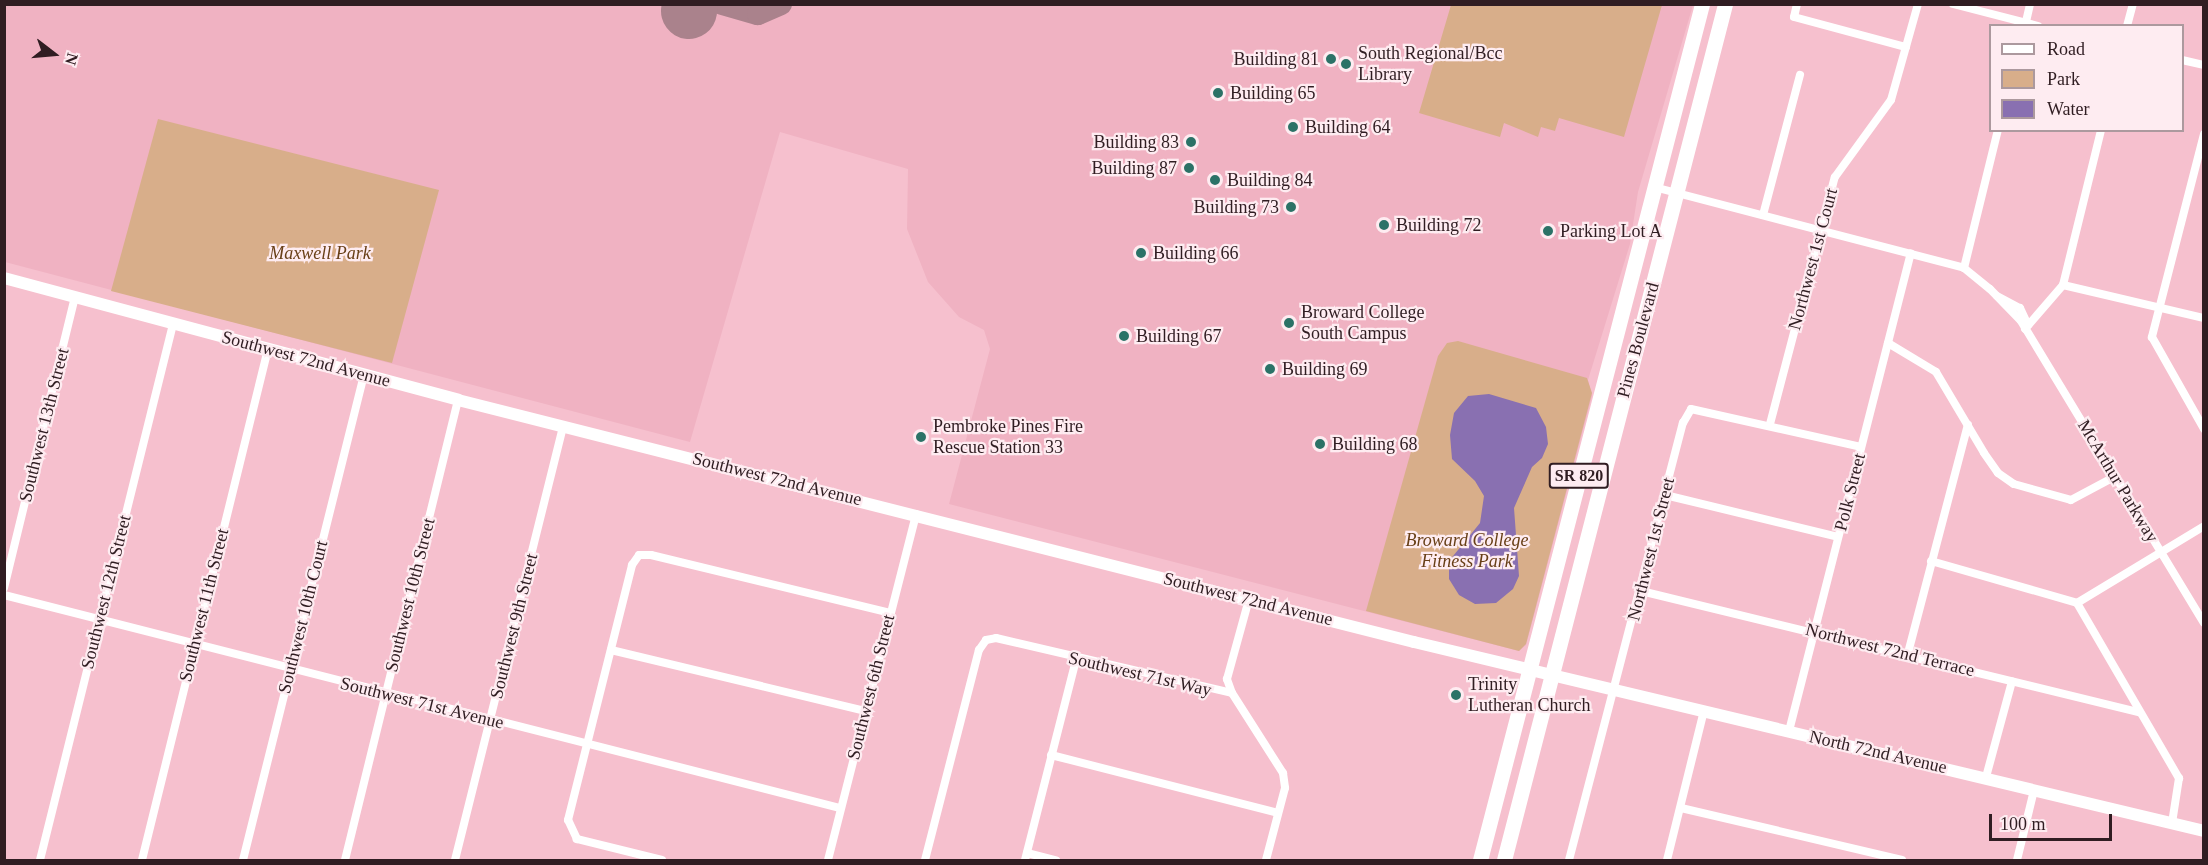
<!DOCTYPE html>
<style>
body{margin:0}
#map{position:relative;width:2208px;height:865px;overflow:hidden;background:#f6c0ce;font-family:"Times New Roman",serif}
div>[style]{position:absolute}
.built>*{inset:0;background:#f0b2c2}
.green>*{inset:0;background:#d8ae8a}
.water>*{inset:0;background:#8970b1}
.taxiway>*{height:22px;margin:-11px;padding:0 11px;transform-origin:11px;border-radius:11px;background:#aa828c}
.runway>*{height:56px;margin:-28px;padding:0 28px;transform-origin:28px;border-radius:28px;background:#aa828c}
.street>*{height:8px;margin:-4px;padding:0 4px;transform-origin:4px;border-radius:4px;background:#fff}
.secondary>*{height:12px;margin:-6px;padding:0 6px;transform-origin:6px;border-radius:6px;background:#fff}
.highway>*{height:15px;margin:-7.5px;padding:0 7.5px;transform-origin:7.5px;border-radius:7.5px;background:#fff}
.dots>*{width:16px;height:16px;translate:-50% -50%;box-sizing:border-box;border:3px solid #feecf1;border-radius:50%}
span{translate:-50% -50%;white-space:nowrap;text-align:center;line-height:1.15;-webkit-text-stroke:4.5px #feecf1;paint-order:stroke}
.shield-label span{padding:2px 4px;background:#feecf1;border:2px solid;border-radius:4px;-webkit-text-stroke-width:0}
.shield-label{font-size:16px;color:#301d22;font-weight:700}
.poi-label{font-size:18px;color:#301d22}
.left{translate:0 -50%;text-align:left}
.right{translate:-100% -50%;text-align:right}
.park-label{font-size:18px;color:#683f17;font-style:italic}
.street-label{font-size:18px;color:#301d22}
.frame{position:absolute;inset:0;border:6px solid #301d22;pointer-events:none}
.legend{position:absolute;left:1989px;top:24px;width:195px;height:108px;box-sizing:border-box;background:#feecf1;border:2px solid #ac999e;margin:0;padding:8px 10px;list-style:none;font-size:18px;color:#301d22}
.legend li{display:flex;align-items:center;gap:12px;height:30px}
.legend b{width:30px;border:2px solid #ac999e}
.north{position:absolute;left:24px;top:24px;width:60px;height:60px;-webkit-text-stroke:4px #feecf1;paint-order:stroke;rotate:106deg;font-size:16px;font-weight:700;line-height:24px;text-align:center;color:#301d22}
.north::after{content:'';display:block;margin:auto;width:21px;height:27px;background:#301d22;clip-path:polygon(50% 0,100% 100%,50% 72%,0 100%)}
.scale{position:absolute;left:1989px;top:814px;width:123px;height:27px;box-sizing:border-box;border:3px solid #301d22;border-top:0;padding-left:8px;font-size:18px;line-height:21px;white-space:nowrap;color:#301d22;-webkit-text-stroke:4px #feecf1;paint-order:stroke}
</style>
<div id="map">
<div class="built">
<i style="clip-path:polygon(4px 5px,1693px 5px,1638px 192px,1630px 244px,1588px 380px,1592px 396px,1526px 645px,1519px 651px,949px 504px,990px 349px,984px 330px,959px 317px,928px 282px,907px 229px,908px 169px,780px 132px,690px 442px,5px 262px)"></i>
</div>
<div class="green">
<i style="clip-path:polygon(1451px 5px,1662px 5px,1624px 137px,1559px 118px,1555px 131px,1541px 127px,1538px 137px,1504px 123px,1500px 137px,1419px 113px)"></i>
<i style="clip-path:polygon(158px 119px,439px 190px,392px 363px,111px 291px)"></i>
<i style="clip-path:polygon(1458px 341px,1587px 378px,1592px 393px,1526px 644px,1519px 651px,1366px 611px,1438px 356px,1447px 343px)"></i>
</div>
<div class="water">
<i style="clip-path:polygon(1489px 394px,1536px 408px,1546px 427px,1548px 444px,1542px 458px,1532px 467px,1514px 508px,1519px 576px,1513px 589px,1496px 603px,1475px 604px,1459px 595px,1449px 579px,1449px 561px,1480px 523px,1484px 496px,1475px 481px,1452px 459px,1450px 435px,1454px 413px,1468px 396px)"></i>
</div>
<div class="taxiway">
<i style="left:722px;top:4px;width:37px;rotate:16deg"></i>
<i style="left:758px;top:14px;width:25px;rotate:-23deg"></i>
</div>
<div class="runway">
<i style="left:689px;top:11px;width:7px;rotate:-82deg"></i>
</div>
<div class="street">
<i style="left:1797px;top:4px;width:13px;rotate:103deg"></i>
<i style="left:1794px;top:17px;width:116px;rotate:15deg"></i>
<i style="left:1953px;top:4px;width:88px;rotate:14.5deg"></i>
<i style="left:2025px;top:26px;width:23px;rotate:-77deg"></i>
<i style="left:2127px;top:26px;width:23px;rotate:-75deg"></i>
<i style="left:2182px;top:60px;width:23px;rotate:13deg"></i>
<i style="left:2204px;top:134px;width:210px;rotate:104.4deg"></i>
<i style="left:2152px;top:337px;width:106px;rotate:60.5deg"></i>
<i style="left:1654px;top:187px;width:320px;rotate:14.6deg"></i>
<i style="left:1964px;top:268px;width:33px;rotate:39deg"></i>
<i style="left:1990px;top:289px;width:45px;rotate:45.9deg"></i>
<i style="left:2021px;top:321px;width:353px;rotate:58.8deg"></i>
<i style="left:1763px;top:215px;width:145px;rotate:-75.2deg"></i>
<i style="left:1964px;top:268px;width:142px;rotate:-76.2deg"></i>
<i style="left:2063px;top:285px;width:160px;rotate:-76.2deg"></i>
<i style="left:1997px;top:296px;width:26px;rotate:28deg"></i>
<i style="left:2020px;top:308px;width:19px;rotate:65deg"></i>
<i style="left:2025px;top:329px;width:58px;rotate:-49.2deg"></i>
<i style="left:2063px;top:285px;width:145px;rotate:13.2deg"></i>
<i style="left:1888px;top:343px;width:56px;rotate:31.1deg"></i>
<i style="left:1936px;top:372px;width:94px;rotate:59.3deg"></i>
<i style="left:1984px;top:453px;width:24px;rotate:55deg"></i>
<i style="left:1998px;top:473px;width:19px;rotate:35deg"></i>
<i style="left:2014px;top:484px;width:59px;rotate:15.7deg"></i>
<i style="left:2071px;top:500px;width:51px;rotate:-28.1deg"></i>
<i style="left:1770px;top:424px;width:255px;rotate:-75.3deg"></i>
<i style="left:1835px;top:177px;width:95px;rotate:-54deg"></i>
<i style="left:1891px;top:100px;width:100px;rotate:-74.3deg"></i>
<i style="left:1665px;top:495px;width:178px;rotate:13.6deg"></i>
<i style="left:1931px;top:561px;width:152px;rotate:16deg"></i>
<i style="left:4px;top:588px;width:300px;rotate:-76.3deg"></i>
<i style="left:1641px;top:591px;width:512px;rotate:13.68deg"></i>
<i style="left:4px;top:595px;width:863px;rotate:14.29deg"></i>
<i style="left:2077px;top:603px;width:203px;rotate:59.8deg"></i>
<i style="left:2179px;top:778px;width:46px;rotate:98.8deg"></i>
<i style="left:2077px;top:603px;width:149px;rotate:-31.2deg"></i>
<i style="left:611px;top:650px;width:261px;rotate:13.5deg"></i>
<i style="left:1908px;top:653px;width:236px;rotate:-75.3deg"></i>
<i style="left:1232px;top:693px;width:15px;rotate:-110deg"></i>
<i style="left:1227px;top:679px;width:83px;rotate:-74.6deg"></i>
<i style="left:1789px;top:731px;width:493px;rotate:-75.7deg"></i>
<i style="left:1051px;top:755px;width:234px;rotate:14.3deg"></i>
<i style="left:1986px;top:777px;width:99px;rotate:-74.8deg"></i>
<i style="left:1681px;top:808px;width:227px;rotate:13.2deg"></i>
<i style="left:1027px;top:853px;width:30px;rotate:14deg"></i>
<i style="left:40px;top:860px;width:552px;rotate:-76.06deg"></i>
<i style="left:142px;top:860px;width:526px;rotate:-76.15deg"></i>
<i style="left:243px;top:860px;width:500px;rotate:-76deg"></i>
<i style="left:345px;top:860px;width:474px;rotate:-76.2deg"></i>
<i style="left:455px;top:860px;width:447px;rotate:-76deg"></i>
<i style="left:662px;top:860px;width:88px;rotate:-166.1deg"></i>
<i style="left:577px;top:839px;width:21px;rotate:-115deg"></i>
<i style="left:568px;top:820px;width:263px;rotate:-75.9deg"></i>
<i style="left:632px;top:565px;width:12px;rotate:-55deg"></i>
<i style="left:639px;top:555px;width:12px"></i>
<i style="left:651px;top:555px;width:246px;rotate:13.6deg"></i>
<i style="left:828px;top:860px;width:357px;rotate:-75.7deg"></i>
<i style="left:925px;top:860px;width:217px;rotate:-75.6deg"></i>
<i style="left:979px;top:650px;width:12px;rotate:-55deg"></i>
<i style="left:986px;top:640px;width:10px;rotate:-11deg"></i>
<i style="left:996px;top:638px;width:242px;rotate:13.1deg"></i>
<i style="left:1232px;top:693px;width:95px;rotate:57.5deg"></i>
<i style="left:1283px;top:773px;width:15px;rotate:82deg"></i>
<i style="left:1285px;top:788px;width:74px;rotate:104.8deg"></i>
<i style="left:1025px;top:860px;width:206px;rotate:-75.7deg"></i>
<i style="left:1569px;top:860px;width:452px;rotate:-75.4deg"></i>
<i style="left:1683px;top:423px;width:16px;rotate:-60deg"></i>
<i style="left:1691px;top:409px;width:174px;rotate:12.6deg"></i>
<i style="left:1667px;top:860px;width:154px;rotate:-76.1deg"></i>
<i style="left:2017px;top:860px;width:72px;rotate:-76.3deg"></i>
</div>
<div class="secondary">
<i style="left:4px;top:278px;width:470px;rotate:15deg"></i>
<i style="left:458px;top:400px;width:986px;rotate:14.21deg"></i>
<i style="left:1414px;top:642px;width:812px;rotate:13.45deg"></i>
</div>
<div class="highway">
<i style="left:1480px;top:860px;width:884px;rotate:-75.46deg"></i>
<i style="left:1504px;top:860px;width:884px;rotate:-75.52deg"></i>
</div>
<div class="dots">
<i style="left:1331px;top:59px;background:#2c7267"></i>
<i style="left:1346px;top:64px;background:#2c7267"></i>
<i style="left:1218px;top:93px;background:#2c7267"></i>
<i style="left:1293px;top:127px;background:#2c7267"></i>
<i style="left:1191px;top:142px;background:#2c7267"></i>
<i style="left:1189px;top:168px;background:#2c7267"></i>
<i style="left:1215px;top:180px;background:#2c7267"></i>
<i style="left:1291px;top:207px;background:#2c7267"></i>
<i style="left:1384px;top:225px;background:#2c7267"></i>
<i style="left:1548px;top:231px;background:#2c7267"></i>
<i style="left:1141px;top:253px;background:#2c7267"></i>
<i style="left:1289px;top:323px;background:#2c7267"></i>
<i style="left:1124px;top:336px;background:#2c7267"></i>
<i style="left:1270px;top:369px;background:#2c7267"></i>
<i style="left:921px;top:437px;background:#2c7267"></i>
<i style="left:1320px;top:444px;background:#2c7267"></i>
<i style="left:1456px;top:695px;background:#2c7267"></i>
</div>
<div class="shield-label">
<span style="left:1579px;top:476px">SR 820</span>
</div>
<div class="poi-label">
<span class="left" style="left:1358px;top:64px">South Regional/Bcc<br>Library</span>
<span class="right" style="left:1319px;top:59px">Building 81</span>
<span class="left" style="left:1230px;top:93px">Building 65</span>
<span class="left" style="left:1305px;top:127px">Building 64</span>
<span class="right" style="left:1179px;top:142px">Building 83</span>
<span class="right" style="left:1177px;top:168px">Building 87</span>
<span class="left" style="left:1227px;top:180px">Building 84</span>
<span class="right" style="left:1279px;top:207px">Building 73</span>
<span class="left" style="left:1396px;top:225px">Building 72</span>
<span class="left" style="left:1560px;top:231px">Parking Lot A</span>
<span class="left" style="left:1153px;top:253px">Building 66</span>
<span class="left" style="left:1301px;top:323px">Broward College<br>South Campus</span>
<span class="left" style="left:1136px;top:336px">Building 67</span>
<span class="left" style="left:1282px;top:369px">Building 69</span>
<span class="left" style="left:933px;top:437px">Pembroke Pines Fire<br>Rescue Station 33</span>
<span class="left" style="left:1332px;top:444px">Building 68</span>
<span class="left" style="left:1468px;top:695px">Trinity<br>Lutheran Church</span>
</div>
<div class="park-label">
<span style="left:320px;top:253px">Maxwell Park</span>
<span style="left:1467px;top:551px">Broward College<br>Fitness Park</span>
</div>
<div class="street-label">
<span style="left:1813px;top:259px;rotate:-75deg">Northwest 1st Court</span>
<span style="left:1638px;top:340px;rotate:-75deg">Pines Boulevard</span>
<span style="left:306px;top:359px;rotate:15deg">Southwest 72nd Avenue</span>
<span style="left:44px;top:425px;rotate:-76deg">Southwest 13th Street</span>
<span style="left:777px;top:479px;rotate:14deg">Southwest 72nd Avenue</span>
<span style="left:2118px;top:481px;rotate:59deg">McArthur Parkway</span>
<span style="left:1850px;top:492px;rotate:-76deg">Polk Street</span>
<span style="left:1651px;top:549px;rotate:-76deg">Northwest 1st Street</span>
<span style="left:106px;top:592px;rotate:-76deg">Southwest 12th Street</span>
<span style="left:410px;top:595px;rotate:-76deg">Southwest 10th Street</span>
<span style="left:1248px;top:599px;rotate:14deg">Southwest 72nd Avenue</span>
<span style="left:204px;top:605px;rotate:-76deg">Southwest 11th Street</span>
<span style="left:303px;top:617px;rotate:-76deg">Southwest 10th Court</span>
<span style="left:514px;top:626px;rotate:-76deg">Southwest 9th Street</span>
<span style="left:1890px;top:650px;rotate:14deg">Northwest 72nd Terrace</span>
<span style="left:1140px;top:674px;rotate:13deg">Southwest 71st Way</span>
<span style="left:871px;top:687px;rotate:-76deg">Southwest 6th Street</span>
<span style="left:422px;top:703px;rotate:14deg">Southwest 71st Avenue</span>
<span style="left:1878px;top:752px;rotate:13deg">North 72nd Avenue</span>
</div>
<div class="frame"></div>
<ul class="legend">
<li><b style="height:8px;background:#fff"></b>Road</li>
<li><b style="height:16px;background:#d8ae8a"></b>Park</li>
<li><b style="height:16px;background:#8970b1"></b>Water</li>
</ul>
<div class="north">N</div>
<div class="scale">100 m</div>
</div>
